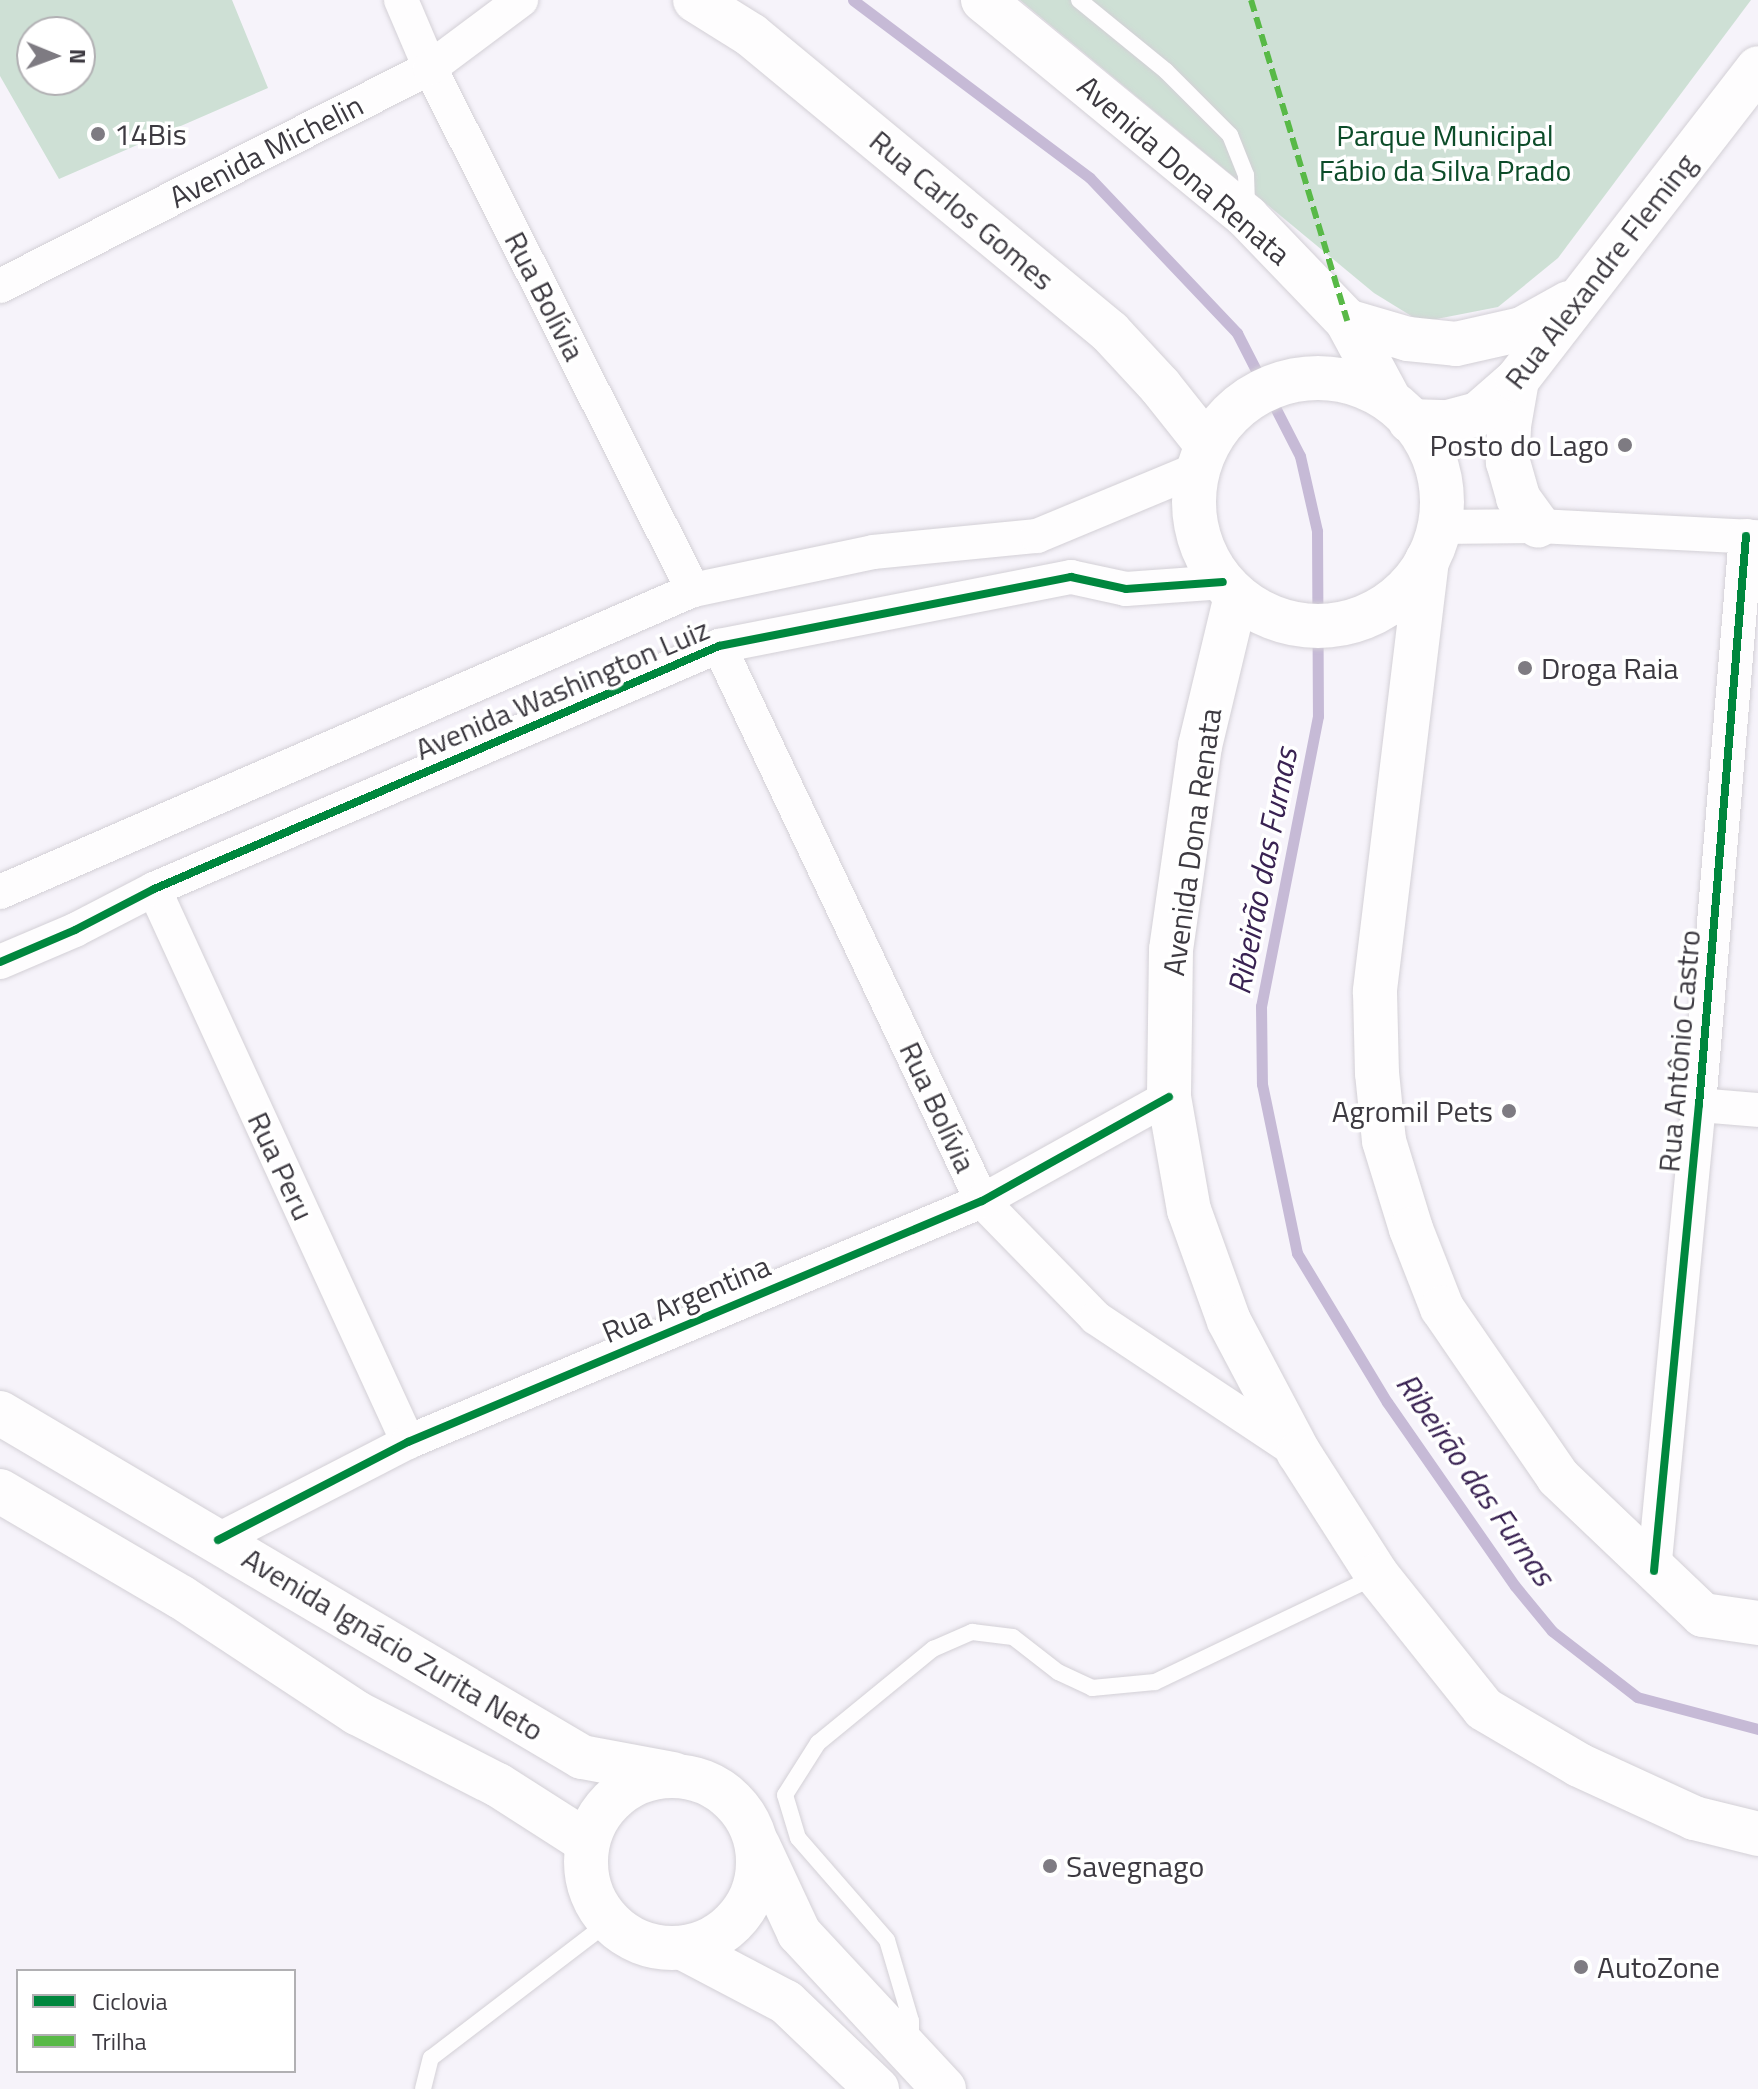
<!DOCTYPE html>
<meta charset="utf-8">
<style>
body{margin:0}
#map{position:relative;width:1758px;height:2089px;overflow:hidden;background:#f6f3fa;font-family:"Titillium Web",sans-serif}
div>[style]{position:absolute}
.green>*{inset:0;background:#cee0d5}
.stream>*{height:11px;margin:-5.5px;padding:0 5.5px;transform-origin:5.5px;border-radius:5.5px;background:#c6bad6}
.roads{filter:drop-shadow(0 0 2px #d3d0d6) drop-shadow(0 0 2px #d3d0d6)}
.lane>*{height:16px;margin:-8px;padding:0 8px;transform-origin:8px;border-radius:8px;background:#fefdfe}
.street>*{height:34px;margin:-17px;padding:0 17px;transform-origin:17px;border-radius:17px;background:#fefdfe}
.secondary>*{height:44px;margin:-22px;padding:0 22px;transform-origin:22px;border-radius:22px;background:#fefdfe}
.secondary>.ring{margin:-22px;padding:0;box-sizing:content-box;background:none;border:44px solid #fefdfe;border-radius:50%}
.quiet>*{height:6px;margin-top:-3px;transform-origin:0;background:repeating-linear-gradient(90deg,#58b947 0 12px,transparent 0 18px)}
.cycleway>*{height:8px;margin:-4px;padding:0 4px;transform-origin:4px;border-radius:4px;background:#00873e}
.dots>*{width:22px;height:22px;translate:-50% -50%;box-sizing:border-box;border:4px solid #fff;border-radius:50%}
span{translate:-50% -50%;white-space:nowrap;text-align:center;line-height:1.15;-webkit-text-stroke:7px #fff;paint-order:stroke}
.poi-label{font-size:30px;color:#3d3a41}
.left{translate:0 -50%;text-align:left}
.right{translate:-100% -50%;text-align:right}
.park-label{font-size:30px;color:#0c4c29}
.street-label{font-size:30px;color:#3d3a41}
.water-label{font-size:32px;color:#392252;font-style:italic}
.legend{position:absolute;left:16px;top:1969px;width:280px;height:104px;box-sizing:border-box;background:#fff;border:2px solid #b1b0b3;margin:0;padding:10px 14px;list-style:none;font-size:24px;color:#3d3a41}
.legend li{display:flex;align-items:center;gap:16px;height:40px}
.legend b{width:40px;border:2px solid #b1b0b3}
.north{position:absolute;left:16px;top:16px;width:80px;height:80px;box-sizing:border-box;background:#fff;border:2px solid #b1b0b3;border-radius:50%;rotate:91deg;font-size:22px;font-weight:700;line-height:32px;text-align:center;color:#3d3a41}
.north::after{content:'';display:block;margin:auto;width:28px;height:36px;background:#7e7b82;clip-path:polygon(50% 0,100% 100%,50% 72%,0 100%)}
</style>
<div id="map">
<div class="green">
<i style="clip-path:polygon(evenodd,0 0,232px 0,268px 88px,59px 179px,0 76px,0 0,32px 32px,80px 32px,80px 80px,32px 80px,32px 32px)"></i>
<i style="clip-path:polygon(1020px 0,1751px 0,1558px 258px,1498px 307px,1421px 322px,1374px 293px)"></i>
</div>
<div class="stream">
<i style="left:853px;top:0;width:296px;rotate:36.9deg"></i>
<i style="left:1090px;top:178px;width:214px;rotate:46.5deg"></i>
<i style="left:1237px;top:333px;width:138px;rotate:62.9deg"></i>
<i style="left:1300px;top:456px;width:77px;rotate:77.2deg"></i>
<i style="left:1317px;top:531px;width:185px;rotate:89.7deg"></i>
<i style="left:1318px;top:716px;width:296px;rotate:101.1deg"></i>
<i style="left:1261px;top:1006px;width:78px;rotate:89.3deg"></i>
<i style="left:1262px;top:1084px;width:173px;rotate:78.3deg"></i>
<i style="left:1297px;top:1253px;width:174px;rotate:58.9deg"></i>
<i style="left:1387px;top:1402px;width:224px;rotate:55.2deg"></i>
<i style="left:1515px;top:1586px;width:58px;rotate:50.6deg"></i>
<i style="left:1552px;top:1631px;width:108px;rotate:37.8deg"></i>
<i style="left:1637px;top:1697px;width:125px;rotate:14.8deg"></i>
</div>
<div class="roads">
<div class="lane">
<i style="left:1079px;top:0;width:112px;rotate:39.2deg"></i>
<i style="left:1166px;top:71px;width:91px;rotate:45deg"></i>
<i style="left:1230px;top:135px;width:43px;rotate:68.2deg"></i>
<i style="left:1246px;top:175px;width:33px;rotate:88deg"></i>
<i style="left:911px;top:2040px;width:19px;rotate:-90deg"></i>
<i style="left:911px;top:2021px;width:84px;rotate:-106.5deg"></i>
<i style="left:887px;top:1940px;width:135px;rotate:-131.1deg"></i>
<i style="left:798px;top:1838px;width:45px;rotate:-106.8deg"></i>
<i style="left:785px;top:1795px;width:62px;rotate:-57.6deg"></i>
<i style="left:818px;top:1743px;width:149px;rotate:-39.3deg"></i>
<i style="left:933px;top:1649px;width:43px;rotate:-23.6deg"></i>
<i style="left:972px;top:1632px;width:41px;rotate:7deg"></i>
<i style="left:1013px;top:1637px;width:57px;rotate:37.9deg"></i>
<i style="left:1058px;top:1672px;width:38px;rotate:25deg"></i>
<i style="left:1092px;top:1688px;width:63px;rotate:-5.4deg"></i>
<i style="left:1155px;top:1682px;width:245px;rotate:-25.6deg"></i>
<i style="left:423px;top:2089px;width:32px;rotate:-76deg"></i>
<i style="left:431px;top:2058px;width:224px;rotate:-37.4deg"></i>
</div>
<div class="street">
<i style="left:401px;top:0;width:74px;rotate:66.9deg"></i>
<i style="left:430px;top:68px;width:585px;rotate:63.26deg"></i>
<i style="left:0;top:286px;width:482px;rotate:-26.9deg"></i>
<i style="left:430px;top:68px;width:114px;rotate:-36.8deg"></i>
<i style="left:1439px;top:527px;width:99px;rotate:-0.6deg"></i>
<i style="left:1538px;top:526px;width:220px;rotate:2.9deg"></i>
<i style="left:719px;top:646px;width:614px;rotate:64.64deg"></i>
<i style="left:982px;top:1201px;width:163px;rotate:45.7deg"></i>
<i style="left:1096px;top:1318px;width:242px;rotate:33.6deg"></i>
<i style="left:154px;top:889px;width:609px;rotate:65.33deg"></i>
<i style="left:0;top:892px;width:756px;rotate:-23.55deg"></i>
<i style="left:693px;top:590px;width:184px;rotate:-11.9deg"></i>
<i style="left:873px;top:552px;width:165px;rotate:-5.6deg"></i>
<i style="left:1037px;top:536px;width:174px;rotate:-22.6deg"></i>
<i style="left:0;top:962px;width:82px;rotate:-23.1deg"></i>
<i style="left:75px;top:930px;width:89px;rotate:-27.4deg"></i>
<i style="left:154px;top:889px;width:615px;rotate:-23.27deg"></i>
<i style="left:719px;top:646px;width:359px;rotate:-11.1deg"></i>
<i style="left:1071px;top:577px;width:56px;rotate:12.3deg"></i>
<i style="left:1126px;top:589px;width:97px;rotate:-4.1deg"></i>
<i style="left:1699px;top:1105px;width:59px;rotate:4.8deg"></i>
<i style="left:218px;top:1540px;width:214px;rotate:-27.3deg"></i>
<i style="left:408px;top:1442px;width:623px;rotate:-22.78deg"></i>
<i style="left:982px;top:1201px;width:214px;rotate:-29.1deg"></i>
<i style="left:1654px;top:1571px;width:468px;rotate:-84.5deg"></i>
<i style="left:1699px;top:1105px;width:571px;rotate:-85.28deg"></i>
</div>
<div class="secondary">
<i style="left:695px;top:0;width:66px;rotate:32deg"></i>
<i style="left:751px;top:35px;width:466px;rotate:39.6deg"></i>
<i style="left:1110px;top:332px;width:74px;rotate:47.2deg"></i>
<i style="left:1160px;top:386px;width:75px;rotate:51.5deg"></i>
<i style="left:983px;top:0;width:342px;rotate:39.4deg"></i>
<i style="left:1247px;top:217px;width:144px;rotate:46.1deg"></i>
<i style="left:1347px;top:321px;width:89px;rotate:61.7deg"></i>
<i style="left:1347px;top:321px;width:64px;rotate:16.4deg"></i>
<i style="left:1408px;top:339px;width:48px;rotate:5.9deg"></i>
<i style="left:1456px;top:344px;width:68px;rotate:-12.8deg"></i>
<i style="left:1522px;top:329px;width:54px;rotate:-29deg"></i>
<i class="ring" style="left:1194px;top:378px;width:204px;height:204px"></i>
<i style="left:1517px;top:380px;width:47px;rotate:99.9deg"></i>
<i style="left:1509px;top:426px;width:36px;rotate:92deg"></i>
<i style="left:1508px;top:462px;width:37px;rotate:74deg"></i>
<i style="left:1518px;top:498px;width:34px;rotate:54deg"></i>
<i style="left:1410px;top:421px;width:38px;rotate:2deg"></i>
<i style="left:1448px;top:422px;width:31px;rotate:-15deg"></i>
<i style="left:1478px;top:414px;width:52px;rotate:-41.1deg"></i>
<i style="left:1517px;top:380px;width:394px;rotate:-52.3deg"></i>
<i style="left:1427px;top:560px;width:435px;rotate:96.9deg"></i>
<i style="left:1375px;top:992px;width:81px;rotate:88.6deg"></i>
<i style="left:1377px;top:1073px;width:68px;rotate:84.1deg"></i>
<i style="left:1384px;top:1141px;width:92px;rotate:72.9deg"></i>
<i style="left:1411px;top:1229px;width:85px;rotate:68.6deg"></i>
<i style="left:1442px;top:1308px;width:205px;rotate:55.5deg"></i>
<i style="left:1558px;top:1477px;width:200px;rotate:43.6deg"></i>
<i style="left:1703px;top:1615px;width:56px;rotate:8.3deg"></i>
<i style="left:1236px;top:596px;width:154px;rotate:103.5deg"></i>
<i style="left:1200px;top:746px;width:206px;rotate:98.1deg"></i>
<i style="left:1171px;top:950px;width:147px;rotate:90.8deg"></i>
<i style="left:1169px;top:1097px;width:115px;rotate:80deg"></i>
<i style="left:1189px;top:1210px;width:118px;rotate:70.2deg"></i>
<i style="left:1229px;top:1321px;width:149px;rotate:62.1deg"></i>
<i style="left:1299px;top:1453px;width:145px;rotate:57.4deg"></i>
<i style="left:1377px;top:1575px;width:171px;rotate:51.4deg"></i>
<i style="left:1484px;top:1709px;width:110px;rotate:30.5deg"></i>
<i style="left:1579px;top:1765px;width:127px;rotate:24.7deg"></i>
<i style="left:1694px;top:1818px;width:66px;rotate:14deg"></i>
<i style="left:0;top:1413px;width:676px;rotate:30.59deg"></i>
<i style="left:582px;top:1757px;width:93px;rotate:10.6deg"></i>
<i style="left:0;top:1491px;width:210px;rotate:30.4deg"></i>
<i style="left:181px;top:1597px;width:211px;rotate:33.4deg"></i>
<i style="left:357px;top:1713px;width:158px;rotate:27.1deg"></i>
<i style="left:498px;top:1785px;width:106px;rotate:32.6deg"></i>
<i class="ring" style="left:586px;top:1776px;width:128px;height:128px"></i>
<i style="left:758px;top:1845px;width:97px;rotate:65deg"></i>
<i style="left:799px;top:1933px;width:213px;rotate:47.1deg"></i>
<i style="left:683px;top:1948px;width:116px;rotate:27.7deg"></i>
<i style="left:786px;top:2002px;width:126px;rotate:43.7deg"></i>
</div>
</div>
<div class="quiet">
<i style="left:1251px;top:0;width:335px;rotate:73.3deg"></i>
</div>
<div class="cycleway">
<i style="left:0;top:962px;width:82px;rotate:-23.1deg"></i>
<i style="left:75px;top:930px;width:89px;rotate:-27.4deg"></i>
<i style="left:154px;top:889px;width:615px;rotate:-23.27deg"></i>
<i style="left:719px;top:646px;width:359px;rotate:-11.1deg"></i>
<i style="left:1071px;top:577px;width:56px;rotate:12.3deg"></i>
<i style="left:1126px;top:589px;width:97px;rotate:-4.1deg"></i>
<i style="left:218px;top:1540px;width:214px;rotate:-27.3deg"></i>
<i style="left:408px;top:1442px;width:623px;rotate:-22.78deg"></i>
<i style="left:982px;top:1201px;width:214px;rotate:-29.1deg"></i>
<i style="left:1654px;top:1571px;width:468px;rotate:-84.5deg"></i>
<i style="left:1699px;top:1105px;width:571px;rotate:-85.28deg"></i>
</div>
<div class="dots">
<i style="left:98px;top:134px;background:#7e7b82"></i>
<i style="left:1625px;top:445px;background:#7e7b82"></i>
<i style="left:1525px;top:668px;background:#7e7b82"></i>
<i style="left:1509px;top:1111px;background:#7e7b82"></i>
<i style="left:1050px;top:1866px;background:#7e7b82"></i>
<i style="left:1581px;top:1967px;background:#7e7b82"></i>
</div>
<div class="poi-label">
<span class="left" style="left:114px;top:134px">14Bis</span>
<span class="right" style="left:1609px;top:445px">Posto do Lago</span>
<span class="left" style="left:1541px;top:668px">Droga Raia</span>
<span class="right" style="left:1493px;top:1111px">Agromil Pets</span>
<span class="left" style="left:1066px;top:1866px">Savegnago</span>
<span class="left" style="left:1597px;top:1967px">AutoZone</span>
</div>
<div class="park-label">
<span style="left:1445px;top:152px">Parque Municipal<br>Fábio da Silva Prado</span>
</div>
<div class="street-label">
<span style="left:266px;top:151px;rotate:-27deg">Avenida Michelin</span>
<span style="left:1184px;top:170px;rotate:41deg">Avenida Dona Renata</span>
<span style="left:962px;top:210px;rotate:40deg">Rua Carlos Gomes</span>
<span style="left:1600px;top:271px;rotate:-52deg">Rua Alexandre Fleming</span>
<span style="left:545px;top:296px;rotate:63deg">Rua Bolívia</span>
<span style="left:562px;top:689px;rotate:-23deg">Avenida Washington Luiz</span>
<span style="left:1192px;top:842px;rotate:-82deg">Avenida Dona Renata</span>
<span style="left:1679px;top:1051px;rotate:-85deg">Rua Antônio Castro</span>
<span style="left:938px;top:1107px;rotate:65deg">Rua Bolívia</span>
<span style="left:281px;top:1166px;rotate:65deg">Rua Peru</span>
<span style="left:686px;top:1299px;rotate:-23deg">Rua Argentina</span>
<span style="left:393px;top:1644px;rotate:31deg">Avenida Ignácio Zurita Neto</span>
</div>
<div class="water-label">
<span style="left:1262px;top:871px;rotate:-79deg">Ribeirão das Furnas</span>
<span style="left:1476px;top:1479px;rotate:55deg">Ribeirão das Furnas</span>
</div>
<ul class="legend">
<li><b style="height:10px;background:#00873e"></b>Ciclovia</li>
<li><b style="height:10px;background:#58b947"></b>Trilha</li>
</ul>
<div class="north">N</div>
</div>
